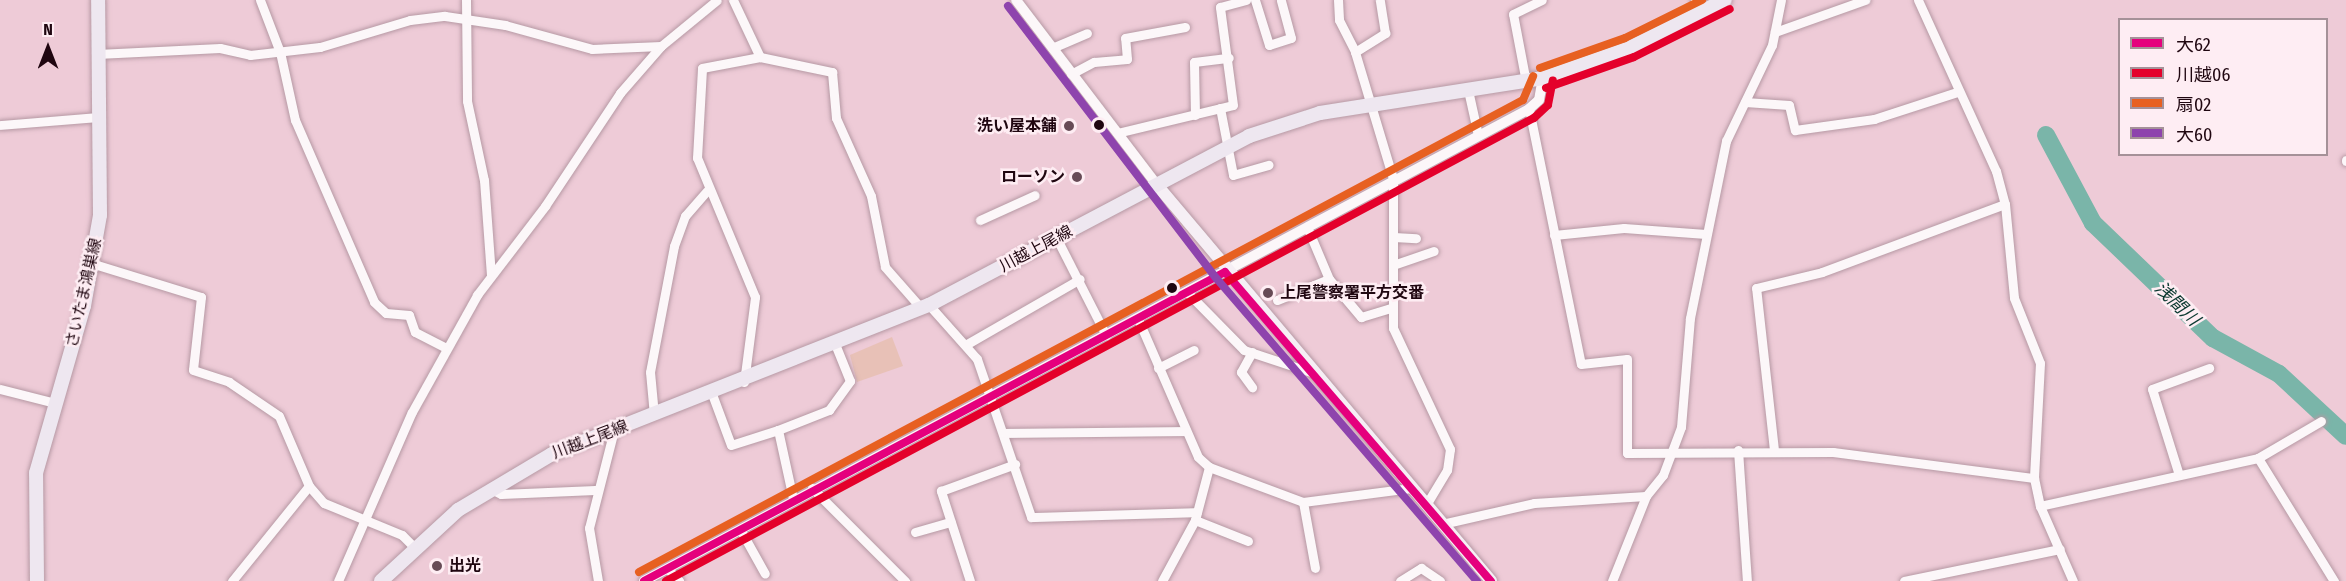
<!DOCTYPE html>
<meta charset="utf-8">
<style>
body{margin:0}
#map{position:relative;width:2346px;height:581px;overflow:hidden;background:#eecbd7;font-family:"Fira Sans Condensed","Noto Sans JP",sans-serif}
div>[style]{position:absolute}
.green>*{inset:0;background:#e8c1b7}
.river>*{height:18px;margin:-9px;padding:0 9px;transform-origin:9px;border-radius:9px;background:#7ab5a9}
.roads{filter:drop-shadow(0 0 2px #b699a4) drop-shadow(0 0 2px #b699a4)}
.minor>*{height:9px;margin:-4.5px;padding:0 4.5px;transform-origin:4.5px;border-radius:4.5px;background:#fcf7f9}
.tertiary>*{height:10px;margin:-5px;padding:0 5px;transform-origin:5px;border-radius:5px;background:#fcf7f9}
.secondary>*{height:12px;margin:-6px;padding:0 6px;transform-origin:6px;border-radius:6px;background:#f6eff5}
.primary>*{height:14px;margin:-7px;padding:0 7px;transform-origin:7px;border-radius:7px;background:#eee7f0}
.bus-1>*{height:8px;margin:-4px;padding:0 4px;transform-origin:4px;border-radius:4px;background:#e5007d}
.bus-2>*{height:8px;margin:-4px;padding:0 4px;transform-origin:4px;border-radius:4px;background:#e4002b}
.bus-3>*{height:8px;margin:-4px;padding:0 4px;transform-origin:4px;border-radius:4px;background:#e76021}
.bus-4>*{height:8px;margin:-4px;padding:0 4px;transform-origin:4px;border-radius:4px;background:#8e44ad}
.dots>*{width:16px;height:16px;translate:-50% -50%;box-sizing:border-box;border:3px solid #feedf3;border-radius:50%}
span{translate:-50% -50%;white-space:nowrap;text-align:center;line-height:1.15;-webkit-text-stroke:5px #feedf3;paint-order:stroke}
.poi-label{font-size:16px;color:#1f0610;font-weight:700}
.right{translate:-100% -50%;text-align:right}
.left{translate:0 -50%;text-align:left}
.street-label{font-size:16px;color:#1f0610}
.water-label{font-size:18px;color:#0a382f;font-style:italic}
.legend{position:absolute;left:2118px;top:18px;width:210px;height:138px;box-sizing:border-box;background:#feedf3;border:2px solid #a59198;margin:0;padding:8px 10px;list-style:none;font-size:18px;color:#1f0610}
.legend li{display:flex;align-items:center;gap:12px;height:30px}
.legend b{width:30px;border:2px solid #a59198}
.north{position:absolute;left:18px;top:18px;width:60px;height:60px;-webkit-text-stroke:4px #feedf3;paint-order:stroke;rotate:0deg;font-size:16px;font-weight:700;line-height:24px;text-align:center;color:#1f0610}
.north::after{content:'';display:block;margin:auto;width:21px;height:27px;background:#1f0610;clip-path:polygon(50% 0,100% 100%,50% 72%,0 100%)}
</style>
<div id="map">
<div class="green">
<i style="clip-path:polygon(892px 337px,903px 366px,857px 382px,850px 355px)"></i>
</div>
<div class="river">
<i style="left:2046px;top:135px;width:100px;rotate:61.9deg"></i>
<i style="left:2093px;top:223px;width:166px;rotate:43.8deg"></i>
<i style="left:2213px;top:338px;width:75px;rotate:28.6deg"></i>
<i style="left:2279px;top:374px;width:91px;rotate:42.8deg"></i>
</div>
<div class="roads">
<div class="minor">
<i style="left:260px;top:0;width:56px;rotate:69deg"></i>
<i style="left:280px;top:52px;width:70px;rotate:77.6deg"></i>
<i style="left:295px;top:120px;width:198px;rotate:66.5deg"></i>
<i style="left:374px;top:302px;width:16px;rotate:43deg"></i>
<i style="left:386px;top:313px;width:23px;rotate:5deg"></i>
<i style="left:409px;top:315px;width:18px;rotate:71deg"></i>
<i style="left:415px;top:332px;width:34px;rotate:27deg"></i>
<i style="left:466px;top:0;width:101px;rotate:89.4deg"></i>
<i style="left:467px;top:101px;width:81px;rotate:77.9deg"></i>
<i style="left:484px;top:180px;width:95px;rotate:85.8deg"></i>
<i style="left:733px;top:0;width:63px;rotate:64.7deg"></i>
<i style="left:1255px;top:0;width:47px;rotate:72.7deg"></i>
<i style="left:1269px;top:45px;width:23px;rotate:-18deg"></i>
<i style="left:1291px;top:38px;width:39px;rotate:-105deg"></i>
<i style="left:1338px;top:0;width:20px;rotate:87deg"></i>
<i style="left:1339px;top:20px;width:36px;rotate:63deg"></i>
<i style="left:1355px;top:52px;width:133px;rotate:73.3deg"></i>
<i style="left:1393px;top:179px;width:149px;rotate:90deg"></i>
<i style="left:1393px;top:328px;width:134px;rotate:64.8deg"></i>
<i style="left:1450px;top:449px;width:21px;rotate:98deg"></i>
<i style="left:1447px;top:470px;width:41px;rotate:121deg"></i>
<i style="left:1918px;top:0;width:188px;rotate:65.5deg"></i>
<i style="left:1996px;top:171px;width:34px;rotate:75deg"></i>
<i style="left:2005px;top:204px;width:94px;rotate:84.5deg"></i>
<i style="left:2014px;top:298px;width:70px;rotate:68.2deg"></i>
<i style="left:2040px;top:363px;width:115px;rotate:93deg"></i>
<i style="left:2034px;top:478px;width:29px;rotate:78deg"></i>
<i style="left:2040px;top:506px;width:223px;rotate:-12.4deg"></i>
<i style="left:2258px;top:458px;width:73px;rotate:-30.4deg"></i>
<i style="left:1775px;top:32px;width:96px;rotate:-19.6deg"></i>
<i style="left:1052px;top:48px;width:38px;rotate:-23deg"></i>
<i style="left:1355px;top:52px;width:36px;rotate:-32deg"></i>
<i style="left:1385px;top:33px;width:33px;rotate:-99deg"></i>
<i style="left:97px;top:54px;width:123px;rotate:-2.8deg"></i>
<i style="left:220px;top:48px;width:31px;rotate:13deg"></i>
<i style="left:250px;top:55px;width:70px;rotate:-6.5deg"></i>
<i style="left:320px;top:47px;width:94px;rotate:-16.7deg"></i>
<i style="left:410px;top:20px;width:35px;rotate:-7deg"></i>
<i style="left:445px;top:16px;width:61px;rotate:8.5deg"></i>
<i style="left:505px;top:25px;width:90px;rotate:15.4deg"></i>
<i style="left:592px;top:49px;width:69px;rotate:-2.5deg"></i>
<i style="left:1071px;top:74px;width:26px;rotate:-28deg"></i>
<i style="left:1094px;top:62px;width:33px;rotate:-5deg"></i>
<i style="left:1127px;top:59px;width:21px;rotate:-95deg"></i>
<i style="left:1125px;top:38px;width:61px;rotate:-10.4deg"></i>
<i style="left:1526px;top:82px;width:69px;rotate:-100.8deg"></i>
<i style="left:1513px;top:14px;width:32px;rotate:-26deg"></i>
<i style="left:1468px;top:90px;width:46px;rotate:77.5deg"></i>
<i style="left:1745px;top:102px;width:44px;rotate:3.9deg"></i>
<i style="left:1789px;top:105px;width:26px;rotate:77deg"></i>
<i style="left:1795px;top:130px;width:80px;rotate:-7.9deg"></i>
<i style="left:1874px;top:119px;width:87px;rotate:-18deg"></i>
<i style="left:1220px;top:108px;width:68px;rotate:79deg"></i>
<i style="left:1233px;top:175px;width:37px;rotate:-16deg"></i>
<i style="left:1529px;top:109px;width:260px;rotate:78.5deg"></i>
<i style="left:1581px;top:364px;width:46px;rotate:-6.2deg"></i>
<i style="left:1627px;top:359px;width:94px;rotate:90deg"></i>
<i style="left:1627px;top:453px;width:206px;rotate:-0.3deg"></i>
<i style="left:1833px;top:452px;width:203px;rotate:7.4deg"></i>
<i style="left:1195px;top:115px;width:53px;rotate:-91.1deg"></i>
<i style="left:1194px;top:62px;width:35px;rotate:-7deg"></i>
<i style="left:0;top:125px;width:97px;rotate:-4.7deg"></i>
<i style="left:1117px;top:133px;width:119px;rotate:-13.6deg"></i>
<i style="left:1233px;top:105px;width:99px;rotate:-97.6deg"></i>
<i style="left:1220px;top:7px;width:27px;rotate:-15deg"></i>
<i style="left:2346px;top:161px;width:1px;rotate:-90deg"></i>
<i style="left:980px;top:220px;width:60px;rotate:-24.4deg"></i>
<i style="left:1307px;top:227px;width:56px;rotate:67.1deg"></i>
<i style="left:1329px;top:279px;width:50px;rotate:49.9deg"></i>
<i style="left:1361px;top:317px;width:31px;rotate:-17deg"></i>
<i style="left:1554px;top:235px;width:70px;rotate:-5.7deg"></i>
<i style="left:1624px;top:228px;width:82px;rotate:4.2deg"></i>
<i style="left:1394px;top:237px;width:22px;rotate:3deg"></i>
<i style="left:1057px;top:239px;width:108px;rotate:63deg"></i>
<i style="left:94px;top:264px;width:112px;rotate:17.1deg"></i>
<i style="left:201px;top:297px;width:73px;rotate:96.3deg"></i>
<i style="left:193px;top:370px;width:38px;rotate:18deg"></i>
<i style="left:229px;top:382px;width:60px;rotate:34.2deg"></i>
<i style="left:279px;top:416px;width:76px;rotate:66.8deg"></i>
<i style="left:309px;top:486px;width:23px;rotate:49deg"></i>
<i style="left:324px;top:503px;width:84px;rotate:22.3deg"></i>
<i style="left:402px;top:535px;width:16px;rotate:45deg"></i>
<i style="left:1393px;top:265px;width:43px;rotate:-18.9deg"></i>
<i style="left:1187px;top:292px;width:81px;rotate:45.5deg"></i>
<i style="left:1244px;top:350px;width:71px;rotate:18.2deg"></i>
<i style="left:1277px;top:300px;width:56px;rotate:-22deg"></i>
<i style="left:929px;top:305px;width:72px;rotate:48.4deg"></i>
<i style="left:977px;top:359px;width:167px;rotate:71.1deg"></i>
<i style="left:1031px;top:517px;width:166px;rotate:-1.7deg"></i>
<i style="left:1138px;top:319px;width:150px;rotate:66.5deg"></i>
<i style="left:1198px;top:457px;width:15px;rotate:42deg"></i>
<i style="left:1209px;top:467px;width:100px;rotate:20.4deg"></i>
<i style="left:1303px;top:502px;width:109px;rotate:-7.4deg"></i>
<i style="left:967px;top:344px;width:130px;rotate:-29.9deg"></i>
<i style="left:1252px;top:352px;width:23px;rotate:119deg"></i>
<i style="left:1241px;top:372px;width:19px;rotate:54deg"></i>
<i style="left:1158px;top:368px;width:40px;rotate:-26.6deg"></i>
<i style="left:744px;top:382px;width:86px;rotate:-82.6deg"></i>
<i style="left:755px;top:297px;width:151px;rotate:-112.6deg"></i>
<i style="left:697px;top:158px;width:90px;rotate:-86.8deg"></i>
<i style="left:702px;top:68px;width:59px;rotate:-10.7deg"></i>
<i style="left:760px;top:57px;width:74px;rotate:11.8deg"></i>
<i style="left:832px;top:72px;width:46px;rotate:85deg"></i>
<i style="left:836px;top:118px;width:85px;rotate:65.8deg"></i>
<i style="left:871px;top:196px;width:72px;rotate:78.8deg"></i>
<i style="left:885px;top:267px;width:55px;rotate:48.7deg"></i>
<i style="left:0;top:389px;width:57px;rotate:14.3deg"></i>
<i style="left:712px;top:394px;width:54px;rotate:69.6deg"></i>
<i style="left:731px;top:445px;width:49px;rotate:-17.7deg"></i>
<i style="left:778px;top:430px;width:55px;rotate:-21.4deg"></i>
<i style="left:829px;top:410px;width:36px;rotate:-54deg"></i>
<i style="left:850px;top:381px;width:38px;rotate:-112deg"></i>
<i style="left:654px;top:415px;width:43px;rotate:-95.3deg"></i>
<i style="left:650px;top:372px;width:128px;rotate:-79.2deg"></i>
<i style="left:674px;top:246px;width:32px;rotate:-70deg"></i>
<i style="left:685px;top:216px;width:33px;rotate:-49deg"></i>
<i style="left:778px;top:430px;width:71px;rotate:77.7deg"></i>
<i style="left:1005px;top:433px;width:181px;rotate:-0.6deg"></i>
<i style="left:1738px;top:450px;width:131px;rotate:86.1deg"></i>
<i style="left:1774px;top:450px;width:163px;rotate:-96.3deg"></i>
<i style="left:1756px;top:288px;width:68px;rotate:-13.6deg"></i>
<i style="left:1822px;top:272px;width:195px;rotate:-20.4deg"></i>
<i style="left:2258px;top:458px;width:145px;rotate:58.3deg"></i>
<i style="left:2179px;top:475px;width:90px;rotate:-107.4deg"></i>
<i style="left:2152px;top:389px;width:61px;rotate:-20.2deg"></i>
<i style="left:812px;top:488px;width:132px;rotate:45deg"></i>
<i style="left:491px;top:489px;width:11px;rotate:27deg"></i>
<i style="left:501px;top:494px;width:94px;rotate:-2.4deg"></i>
<i style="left:1303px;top:502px;width:67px;rotate:79.7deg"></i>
<i style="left:2040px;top:506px;width:82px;rotate:66.3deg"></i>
<i style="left:1195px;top:520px;width:57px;rotate:21.6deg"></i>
<i style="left:1442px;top:524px;width:94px;rotate:-12.9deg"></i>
<i style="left:1534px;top:503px;width:112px;rotate:-3.6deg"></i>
<i style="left:740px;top:529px;width:51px;rotate:60.9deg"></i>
<i style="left:915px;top:532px;width:37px;rotate:-16deg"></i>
<i style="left:667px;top:568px;width:18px;rotate:47deg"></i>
<i style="left:232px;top:581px;width:122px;rotate:-51deg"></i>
<i style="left:338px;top:581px;width:184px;rotate:-66.4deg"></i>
<i style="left:412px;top:412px;width:134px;rotate:-60.9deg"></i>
<i style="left:477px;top:295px;width:112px;rotate:-52.6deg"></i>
<i style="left:545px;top:206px;width:136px;rotate:-56.4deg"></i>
<i style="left:620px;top:93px;width:62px;rotate:-48.9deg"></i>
<i style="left:661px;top:46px;width:72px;rotate:-39.4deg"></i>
<i style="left:598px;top:581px;width:54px;rotate:-99.6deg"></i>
<i style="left:589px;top:528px;width:101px;rotate:-75.7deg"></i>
<i style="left:970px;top:581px;width:95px;rotate:-107.9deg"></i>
<i style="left:941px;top:491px;width:79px;rotate:-20deg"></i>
<i style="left:1162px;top:581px;width:69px;rotate:-61.6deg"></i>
<i style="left:1195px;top:520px;width:55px;rotate:-75.2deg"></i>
<i style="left:1400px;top:581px;width:25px;rotate:-32deg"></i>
<i style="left:1421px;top:568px;width:23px;rotate:34deg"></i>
<i style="left:1612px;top:581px;width:92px;rotate:-68.2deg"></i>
<i style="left:1646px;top:496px;width:27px;rotate:-51deg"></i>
<i style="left:1663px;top:475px;width:51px;rotate:-69.4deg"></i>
<i style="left:1681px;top:427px;width:109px;rotate:-85.3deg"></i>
<i style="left:1690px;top:318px;width:181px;rotate:-78.5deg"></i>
<i style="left:1726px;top:141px;width:106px;rotate:-64.4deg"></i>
<i style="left:1772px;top:45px;width:46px;rotate:-78.7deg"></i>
<i style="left:1904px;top:581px;width:159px;rotate:-11.6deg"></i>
</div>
<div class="tertiary">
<i style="left:1016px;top:0;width:233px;rotate:52.7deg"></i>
<i style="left:1696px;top:0;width:13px;rotate:63deg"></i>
<i style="left:644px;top:581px;width:1003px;rotate:-28.07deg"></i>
<i style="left:1529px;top:109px;width:13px;rotate:-42deg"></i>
<i style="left:1539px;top:100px;width:22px;rotate:-80deg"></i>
</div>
<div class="secondary">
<i style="left:1157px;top:185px;width:518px;rotate:49.85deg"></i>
</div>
<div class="primary">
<i style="left:37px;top:581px;width:108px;rotate:-90.5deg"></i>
<i style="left:36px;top:473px;width:174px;rotate:-74deg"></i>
<i style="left:84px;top:306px;width:92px;rotate:-80deg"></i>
<i style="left:100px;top:215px;width:215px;rotate:-90.5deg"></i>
<i style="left:381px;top:581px;width:105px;rotate:-42.7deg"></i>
<i style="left:458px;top:510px;width:109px;rotate:-30.8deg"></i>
<i style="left:552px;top:454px;width:405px;rotate:-21.6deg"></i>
<i style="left:929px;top:305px;width:362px;rotate:-27.8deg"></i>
<i style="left:1249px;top:136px;width:75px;rotate:-17.9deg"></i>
<i style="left:1320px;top:113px;width:226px;rotate:-8.9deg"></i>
<i style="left:1543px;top:78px;width:91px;rotate:-19.2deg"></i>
<i style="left:1629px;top:48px;width:107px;rotate:-26.6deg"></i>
</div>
</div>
<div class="bus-1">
<i style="left:1225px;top:272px;width:408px;rotate:49.3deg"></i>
<i style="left:644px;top:581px;width:658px;rotate:-28.01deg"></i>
</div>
<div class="bus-2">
<i style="left:1546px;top:88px;width:93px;rotate:-19.4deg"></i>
<i style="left:1634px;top:57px;width:107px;rotate:-26.6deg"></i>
<i style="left:666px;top:581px;width:984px;rotate:-28.08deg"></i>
<i style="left:1534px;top:118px;width:19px;rotate:-43deg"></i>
<i style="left:1548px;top:105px;width:25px;rotate:-79deg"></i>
</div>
<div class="bus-3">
<i style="left:1540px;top:68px;width:90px;rotate:-19.4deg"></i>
<i style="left:1625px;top:38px;width:86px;rotate:-26.3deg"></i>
<i style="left:639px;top:572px;width:1002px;rotate:-28.1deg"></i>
<i style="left:1523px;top:100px;width:26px;rotate:-67deg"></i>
</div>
<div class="bus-4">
<i style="left:1008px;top:6px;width:344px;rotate:52.6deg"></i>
<i style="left:1217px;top:279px;width:399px;rotate:49.3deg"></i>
</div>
<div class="dots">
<i style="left:1099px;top:125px;background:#1f0610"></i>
<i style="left:1069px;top:126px;background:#674b56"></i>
<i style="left:1077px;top:177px;background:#674b56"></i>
<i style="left:1172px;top:288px;background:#1f0610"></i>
<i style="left:1268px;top:293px;background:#674b56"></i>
<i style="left:437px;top:566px;background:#674b56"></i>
</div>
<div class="poi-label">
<span class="right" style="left:1057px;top:126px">洗い屋本舗</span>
<span class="right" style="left:1065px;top:177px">ローソン</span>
<span class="left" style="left:1280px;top:293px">上尾警察署平方交番</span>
<span class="left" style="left:449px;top:566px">出光</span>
</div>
<div class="street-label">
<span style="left:1036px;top:249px;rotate:-28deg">川越上尾線</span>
<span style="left:84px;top:293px;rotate:-77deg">さいたま鴻巣線</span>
<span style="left:590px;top:440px;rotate:-21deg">川越上尾線</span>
</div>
<div class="water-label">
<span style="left:2177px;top:304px;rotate:44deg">浅間川</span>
</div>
<ul class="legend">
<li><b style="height:8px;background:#e5007d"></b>大62</li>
<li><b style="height:8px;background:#e4002b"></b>川越06</li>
<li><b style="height:8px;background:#e76021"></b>扇02</li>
<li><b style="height:8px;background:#8e44ad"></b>大60</li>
</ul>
<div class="north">N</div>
</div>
